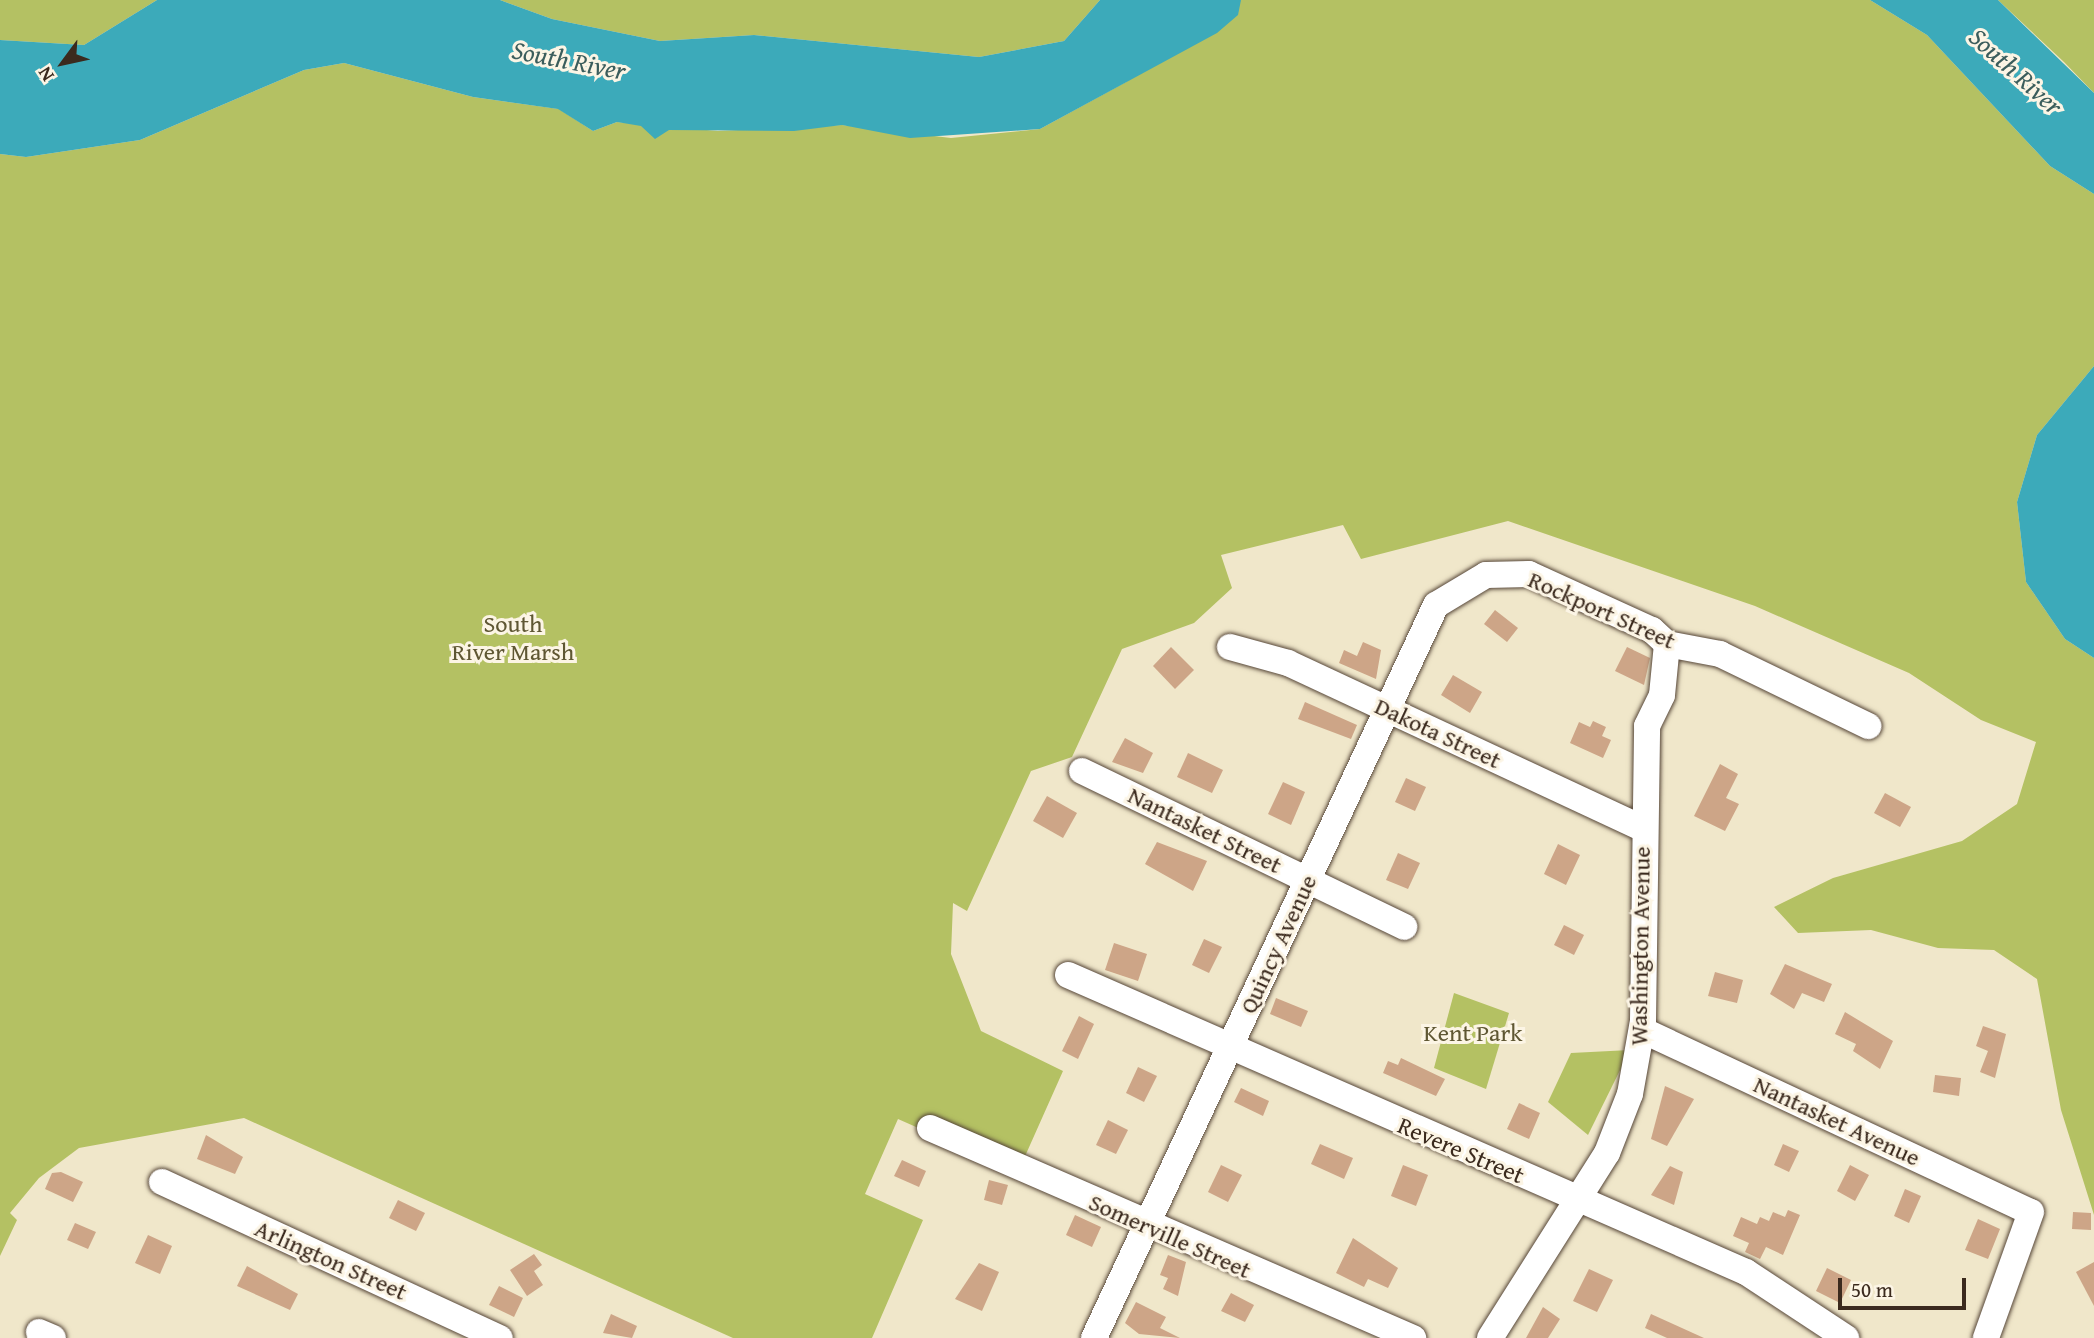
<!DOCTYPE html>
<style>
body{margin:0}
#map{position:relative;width:2094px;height:1338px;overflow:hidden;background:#f0e7ca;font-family:"Gentium Book Plus",serif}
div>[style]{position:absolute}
.green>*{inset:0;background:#b4c163}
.water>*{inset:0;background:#3caaba}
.building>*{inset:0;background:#cda587}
.roads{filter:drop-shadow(0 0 2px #564638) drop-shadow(0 0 2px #564638)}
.minor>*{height:26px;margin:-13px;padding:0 13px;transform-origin:13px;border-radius:13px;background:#fff}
span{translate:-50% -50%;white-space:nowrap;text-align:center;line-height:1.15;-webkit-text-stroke:6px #fcf5e5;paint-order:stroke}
.street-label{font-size:24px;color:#3b2a1e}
.park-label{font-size:24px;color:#5f5733}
.water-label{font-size:26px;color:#3b5d5c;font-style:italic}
.north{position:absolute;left:28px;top:28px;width:70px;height:70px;-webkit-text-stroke:5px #fcf5e5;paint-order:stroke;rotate:237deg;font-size:19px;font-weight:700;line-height:28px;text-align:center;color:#3b2a1e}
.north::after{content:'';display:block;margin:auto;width:24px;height:32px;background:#3b2a1e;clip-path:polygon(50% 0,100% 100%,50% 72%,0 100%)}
.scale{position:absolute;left:1838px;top:1278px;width:128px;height:32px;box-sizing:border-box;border:4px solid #3b2a1e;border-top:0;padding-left:9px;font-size:21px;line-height:24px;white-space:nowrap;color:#3b2a1e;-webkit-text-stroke:5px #fcf5e5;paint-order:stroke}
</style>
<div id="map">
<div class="green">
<i style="clip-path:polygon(0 0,157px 0,84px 45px,0 40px)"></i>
<i style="clip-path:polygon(500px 0,1100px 0,1064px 41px,979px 57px,754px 35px,660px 41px,552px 19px)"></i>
<i style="clip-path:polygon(1241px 0,1870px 0,1927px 35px,2050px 166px,2094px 194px,2094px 366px,2037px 435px,2017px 502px,2026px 582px,2065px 639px,2094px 658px,2094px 1215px,2061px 1110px,2037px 979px,1994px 950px,1938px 948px,1871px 930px,1798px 933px,1774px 907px,1833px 878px,1962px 841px,2017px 804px,2036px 742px,1981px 720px,1909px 673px,1755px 606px,1508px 521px,1361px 559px,1343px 525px,1221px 555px,1232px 588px,1194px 623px,1122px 649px,1072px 757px,1031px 771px,967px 911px,953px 903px,951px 954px,981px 1031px,1063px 1071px,1018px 1172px,898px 1119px,865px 1194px,923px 1220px,872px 1338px,733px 1338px,244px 1118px,79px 1148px,39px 1178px,10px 1213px,17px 1220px,0 1256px,0 154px,26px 157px,140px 140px,304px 70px,344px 63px,473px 97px,559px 109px,593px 131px,617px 122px,718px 131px,842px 125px,951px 138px,1040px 129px,1126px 82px)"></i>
<i style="clip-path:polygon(1998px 0,2094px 0,2094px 93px,2064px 62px)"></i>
<i style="clip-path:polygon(1454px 993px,1509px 1013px,1486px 1089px,1434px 1068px)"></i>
<i style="clip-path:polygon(1630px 1050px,1588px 1135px,1548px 1102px,1571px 1053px)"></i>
</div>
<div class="water">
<i style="clip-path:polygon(157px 0,500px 0,552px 19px,660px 41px,754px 35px,979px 57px,1064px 41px,1100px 0,1241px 0,1238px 15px,1217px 33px,1040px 129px,910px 138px,842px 125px,794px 131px,669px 130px,655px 139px,641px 126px,617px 122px,593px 131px,558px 109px,473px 97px,344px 63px,304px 70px,140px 140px,26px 157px,0 154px,0 40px,84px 45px)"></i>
<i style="clip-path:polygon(1870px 0,1998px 0,2094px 93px,2094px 194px,2050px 166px,1927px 35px)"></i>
<i style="clip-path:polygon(2094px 366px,2094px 658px,2065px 639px,2026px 582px,2017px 502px,2037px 435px)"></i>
</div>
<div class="building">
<i style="clip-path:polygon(1495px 610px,1518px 628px,1507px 642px,1484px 624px)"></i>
<i style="clip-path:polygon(1363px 642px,1381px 650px,1376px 679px,1339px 663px,1344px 650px,1357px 656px)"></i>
<i style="clip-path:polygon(1171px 647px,1194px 670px,1175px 689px,1153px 666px)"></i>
<i style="clip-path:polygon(1627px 647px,1650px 658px,1644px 685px,1615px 671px)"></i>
<i style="clip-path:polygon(1453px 675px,1482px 692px,1470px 713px,1441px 695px)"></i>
<i style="clip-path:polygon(1305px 702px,1357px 725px,1351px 739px,1298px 719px)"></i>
<i style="clip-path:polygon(1593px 721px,1606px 727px,1602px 736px,1611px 740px,1603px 758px,1570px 743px,1579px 722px,1590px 727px)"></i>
<i style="clip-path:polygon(1125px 738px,1153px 753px,1143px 773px,1112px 762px)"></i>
<i style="clip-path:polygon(1188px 753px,1223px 770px,1212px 793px,1177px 777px)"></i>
<i style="clip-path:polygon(1720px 764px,1738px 774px,1726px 798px,1739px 804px,1725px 831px,1694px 816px)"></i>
<i style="clip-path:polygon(1406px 778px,1426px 787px,1415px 811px,1395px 802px)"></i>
<i style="clip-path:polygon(1283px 782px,1305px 792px,1291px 825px,1268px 814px)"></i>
<i style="clip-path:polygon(1885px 793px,1911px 807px,1900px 827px,1874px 813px)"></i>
<i style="clip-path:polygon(1047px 796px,1077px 813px,1063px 838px,1033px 821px)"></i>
<i style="clip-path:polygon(1157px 842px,1207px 861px,1193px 891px,1145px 864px)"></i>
<i style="clip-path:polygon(1558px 844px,1580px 855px,1566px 885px,1544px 874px)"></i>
<i style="clip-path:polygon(1398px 853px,1420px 863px,1408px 889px,1386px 880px)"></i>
<i style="clip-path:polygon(1564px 925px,1584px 935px,1574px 955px,1554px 945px)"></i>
<i style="clip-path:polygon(1204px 939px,1222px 947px,1209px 973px,1192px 965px)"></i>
<i style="clip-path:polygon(1114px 943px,1147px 954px,1138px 981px,1105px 970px)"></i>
<i style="clip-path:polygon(1785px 964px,1832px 984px,1824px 1002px,1802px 993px,1794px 1009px,1770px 994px)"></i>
<i style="clip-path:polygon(1715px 972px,1743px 980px,1737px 1003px,1708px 996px)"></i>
<i style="clip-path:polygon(1276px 998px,1308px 1011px,1301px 1027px,1270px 1014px)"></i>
<i style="clip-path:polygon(1845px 1012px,1893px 1041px,1880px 1069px,1853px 1051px,1856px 1044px,1835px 1034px)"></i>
<i style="clip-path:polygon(1079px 1016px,1094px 1024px,1078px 1059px,1062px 1051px)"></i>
<i style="clip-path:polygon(1983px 1026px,2006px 1034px,1995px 1078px,1980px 1072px,1988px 1051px,1976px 1046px)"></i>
<i style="clip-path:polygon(1401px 1058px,1445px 1079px,1436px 1096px,1383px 1073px,1388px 1061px,1398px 1065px)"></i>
<i style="clip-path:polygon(1138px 1067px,1157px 1076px,1144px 1102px,1126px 1093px)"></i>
<i style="clip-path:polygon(1935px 1075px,1961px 1078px,1959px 1096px,1933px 1092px)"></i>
<i style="clip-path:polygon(1665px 1086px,1694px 1099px,1667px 1146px,1651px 1139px)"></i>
<i style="clip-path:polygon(1241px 1088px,1269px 1101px,1263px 1116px,1234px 1102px)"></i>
<i style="clip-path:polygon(1519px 1103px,1540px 1113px,1529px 1139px,1507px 1129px)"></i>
<i style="clip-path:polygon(1108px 1120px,1128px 1130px,1116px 1154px,1096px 1145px)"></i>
<i style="clip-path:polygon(206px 1135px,243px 1157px,235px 1174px,197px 1159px)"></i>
<i style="clip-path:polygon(1320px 1144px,1353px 1158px,1344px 1179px,1311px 1164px)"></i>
<i style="clip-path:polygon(1783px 1144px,1799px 1151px,1789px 1172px,1774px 1165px)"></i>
<i style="clip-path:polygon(902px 1160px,926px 1171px,919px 1187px,894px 1176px)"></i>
<i style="clip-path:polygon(1221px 1165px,1242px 1175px,1228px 1202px,1208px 1192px)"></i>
<i style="clip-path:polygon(1403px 1165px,1428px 1175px,1416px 1206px,1391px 1196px)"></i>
<i style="clip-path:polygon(1850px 1165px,1869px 1175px,1855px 1201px,1837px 1191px)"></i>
<i style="clip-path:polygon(1670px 1166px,1683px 1172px,1674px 1205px,1651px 1195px)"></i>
<i style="clip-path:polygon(61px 1172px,83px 1182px,73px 1202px,45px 1189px,52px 1173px)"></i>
<i style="clip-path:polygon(989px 1180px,1008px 1185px,1002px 1205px,984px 1200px)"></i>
<i style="clip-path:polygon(1905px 1189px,1921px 1196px,1909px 1223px,1894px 1216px)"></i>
<i style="clip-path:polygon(398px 1200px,425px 1213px,416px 1231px,389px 1218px)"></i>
<i style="clip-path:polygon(1788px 1210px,1800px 1215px,1783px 1255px,1766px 1247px,1760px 1259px,1745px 1252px,1749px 1243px,1733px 1236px,1741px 1217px,1757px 1224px,1760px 1217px,1769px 1221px,1773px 1212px,1785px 1217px)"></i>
<i style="clip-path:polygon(2073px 1212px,2091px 1213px,2091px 1230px,2072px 1229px)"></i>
<i style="clip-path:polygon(1075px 1215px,1101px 1227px,1092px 1247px,1066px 1235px)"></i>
<i style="clip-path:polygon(1978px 1219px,2000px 1229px,1988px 1259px,1965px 1250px)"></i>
<i style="clip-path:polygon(75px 1223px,96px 1232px,88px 1249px,67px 1240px)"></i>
<i style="clip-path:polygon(148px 1235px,172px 1246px,160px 1274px,135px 1263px)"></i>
<i style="clip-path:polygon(1353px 1238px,1398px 1268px,1388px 1288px,1368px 1279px,1364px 1287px,1336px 1273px)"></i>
<i style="clip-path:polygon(534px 1254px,542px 1265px,534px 1271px,543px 1285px,527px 1296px,510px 1270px)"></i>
<i style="clip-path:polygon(1168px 1255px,1186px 1262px,1178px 1296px,1163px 1289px,1168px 1278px,1160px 1275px)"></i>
<i style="clip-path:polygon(2094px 1262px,2094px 1306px,2076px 1272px)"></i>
<i style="clip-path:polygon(979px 1263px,999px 1272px,982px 1311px,955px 1299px)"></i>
<i style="clip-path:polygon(247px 1266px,298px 1294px,290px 1310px,237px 1286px)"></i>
<i style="clip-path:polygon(1827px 1268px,1851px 1280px,1840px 1303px,1816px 1291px)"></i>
<i style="clip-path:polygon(1589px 1269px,1613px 1280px,1597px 1312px,1573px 1301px)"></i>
<i style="clip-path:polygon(499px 1286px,523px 1298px,514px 1317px,489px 1305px)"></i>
<i style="clip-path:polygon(1231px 1293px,1254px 1305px,1245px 1322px,1221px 1311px)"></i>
<i style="clip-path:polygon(1136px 1302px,1166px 1317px,1160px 1328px,1180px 1338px,1139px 1334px,1125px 1323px)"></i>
<i style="clip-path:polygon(1543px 1307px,1560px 1319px,1548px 1338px,1526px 1338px)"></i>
<i style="clip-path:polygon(611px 1314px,637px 1326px,632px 1338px,603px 1333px)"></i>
<i style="clip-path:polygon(1651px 1314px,1704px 1338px,1667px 1338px,1645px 1328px)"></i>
</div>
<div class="roads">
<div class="minor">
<i style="left:1230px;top:647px;width:60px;rotate:15.4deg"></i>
<i style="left:1288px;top:663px;width:391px;rotate:25deg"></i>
<i style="left:1082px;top:771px;width:358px;rotate:25.8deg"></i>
<i style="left:1068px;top:975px;width:740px;rotate:23.66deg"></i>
<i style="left:1746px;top:1272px;width:120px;rotate:33.4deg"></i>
<i style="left:1642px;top:1030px;width:429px;rotate:25.1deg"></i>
<i style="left:2031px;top:1212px;width:134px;rotate:109.7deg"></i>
<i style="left:930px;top:1128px;width:527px;rotate:23.5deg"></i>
<i style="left:162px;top:1182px;width:372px;rotate:24.8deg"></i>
<i style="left:39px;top:1332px;width:15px;rotate:23deg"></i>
<i style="left:1094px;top:1338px;width:809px;rotate:-64.99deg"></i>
<i style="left:1436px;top:605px;width:58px;rotate:-31deg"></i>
<i style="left:1486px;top:575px;width:43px;rotate:-1.3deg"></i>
<i style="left:1529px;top:574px;width:135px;rotate:24.5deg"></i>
<i style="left:1652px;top:630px;width:21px;rotate:43deg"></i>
<i style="left:1667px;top:644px;width:54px;rotate:10.7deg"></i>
<i style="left:1720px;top:654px;width:165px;rotate:25.9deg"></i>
<i style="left:1490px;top:1338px;width:219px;rotate:-57.7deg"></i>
<i style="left:1607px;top:1153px;width:63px;rotate:-68.7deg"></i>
<i style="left:1630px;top:1094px;width:74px;rotate:-79.9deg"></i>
<i style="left:1643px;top:1021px;width:295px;rotate:-89.2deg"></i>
<i style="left:1647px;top:726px;width:34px;rotate:-64deg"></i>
<i style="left:1662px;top:695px;width:51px;rotate:-84.4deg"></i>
</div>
</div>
<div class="street-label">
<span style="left:1602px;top:610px;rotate:24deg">Rockport Street</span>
<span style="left:1438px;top:733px;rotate:25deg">Dakota Street</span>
<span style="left:1205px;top:830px;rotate:26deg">Nantasket Street</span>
<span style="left:1278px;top:944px;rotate:-65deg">Quincy Avenue</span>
<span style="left:1640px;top:946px;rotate:-89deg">Washington Avenue</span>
<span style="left:1837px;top:1121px;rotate:25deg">Nantasket Avenue</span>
<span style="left:1461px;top:1150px;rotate:23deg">Revere Street</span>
<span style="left:1170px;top:1236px;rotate:24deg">Somerville Street</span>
<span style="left:331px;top:1260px;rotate:24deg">Arlington Street</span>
</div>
<div class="park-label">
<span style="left:513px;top:638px">South<br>River Marsh</span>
<span style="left:1473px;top:1033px">Kent Park</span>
</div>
<div class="water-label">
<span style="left:569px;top:60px;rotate:11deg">South River</span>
<span style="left:2016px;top:71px;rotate:42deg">South River</span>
</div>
<div class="north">N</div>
<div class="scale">50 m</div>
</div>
